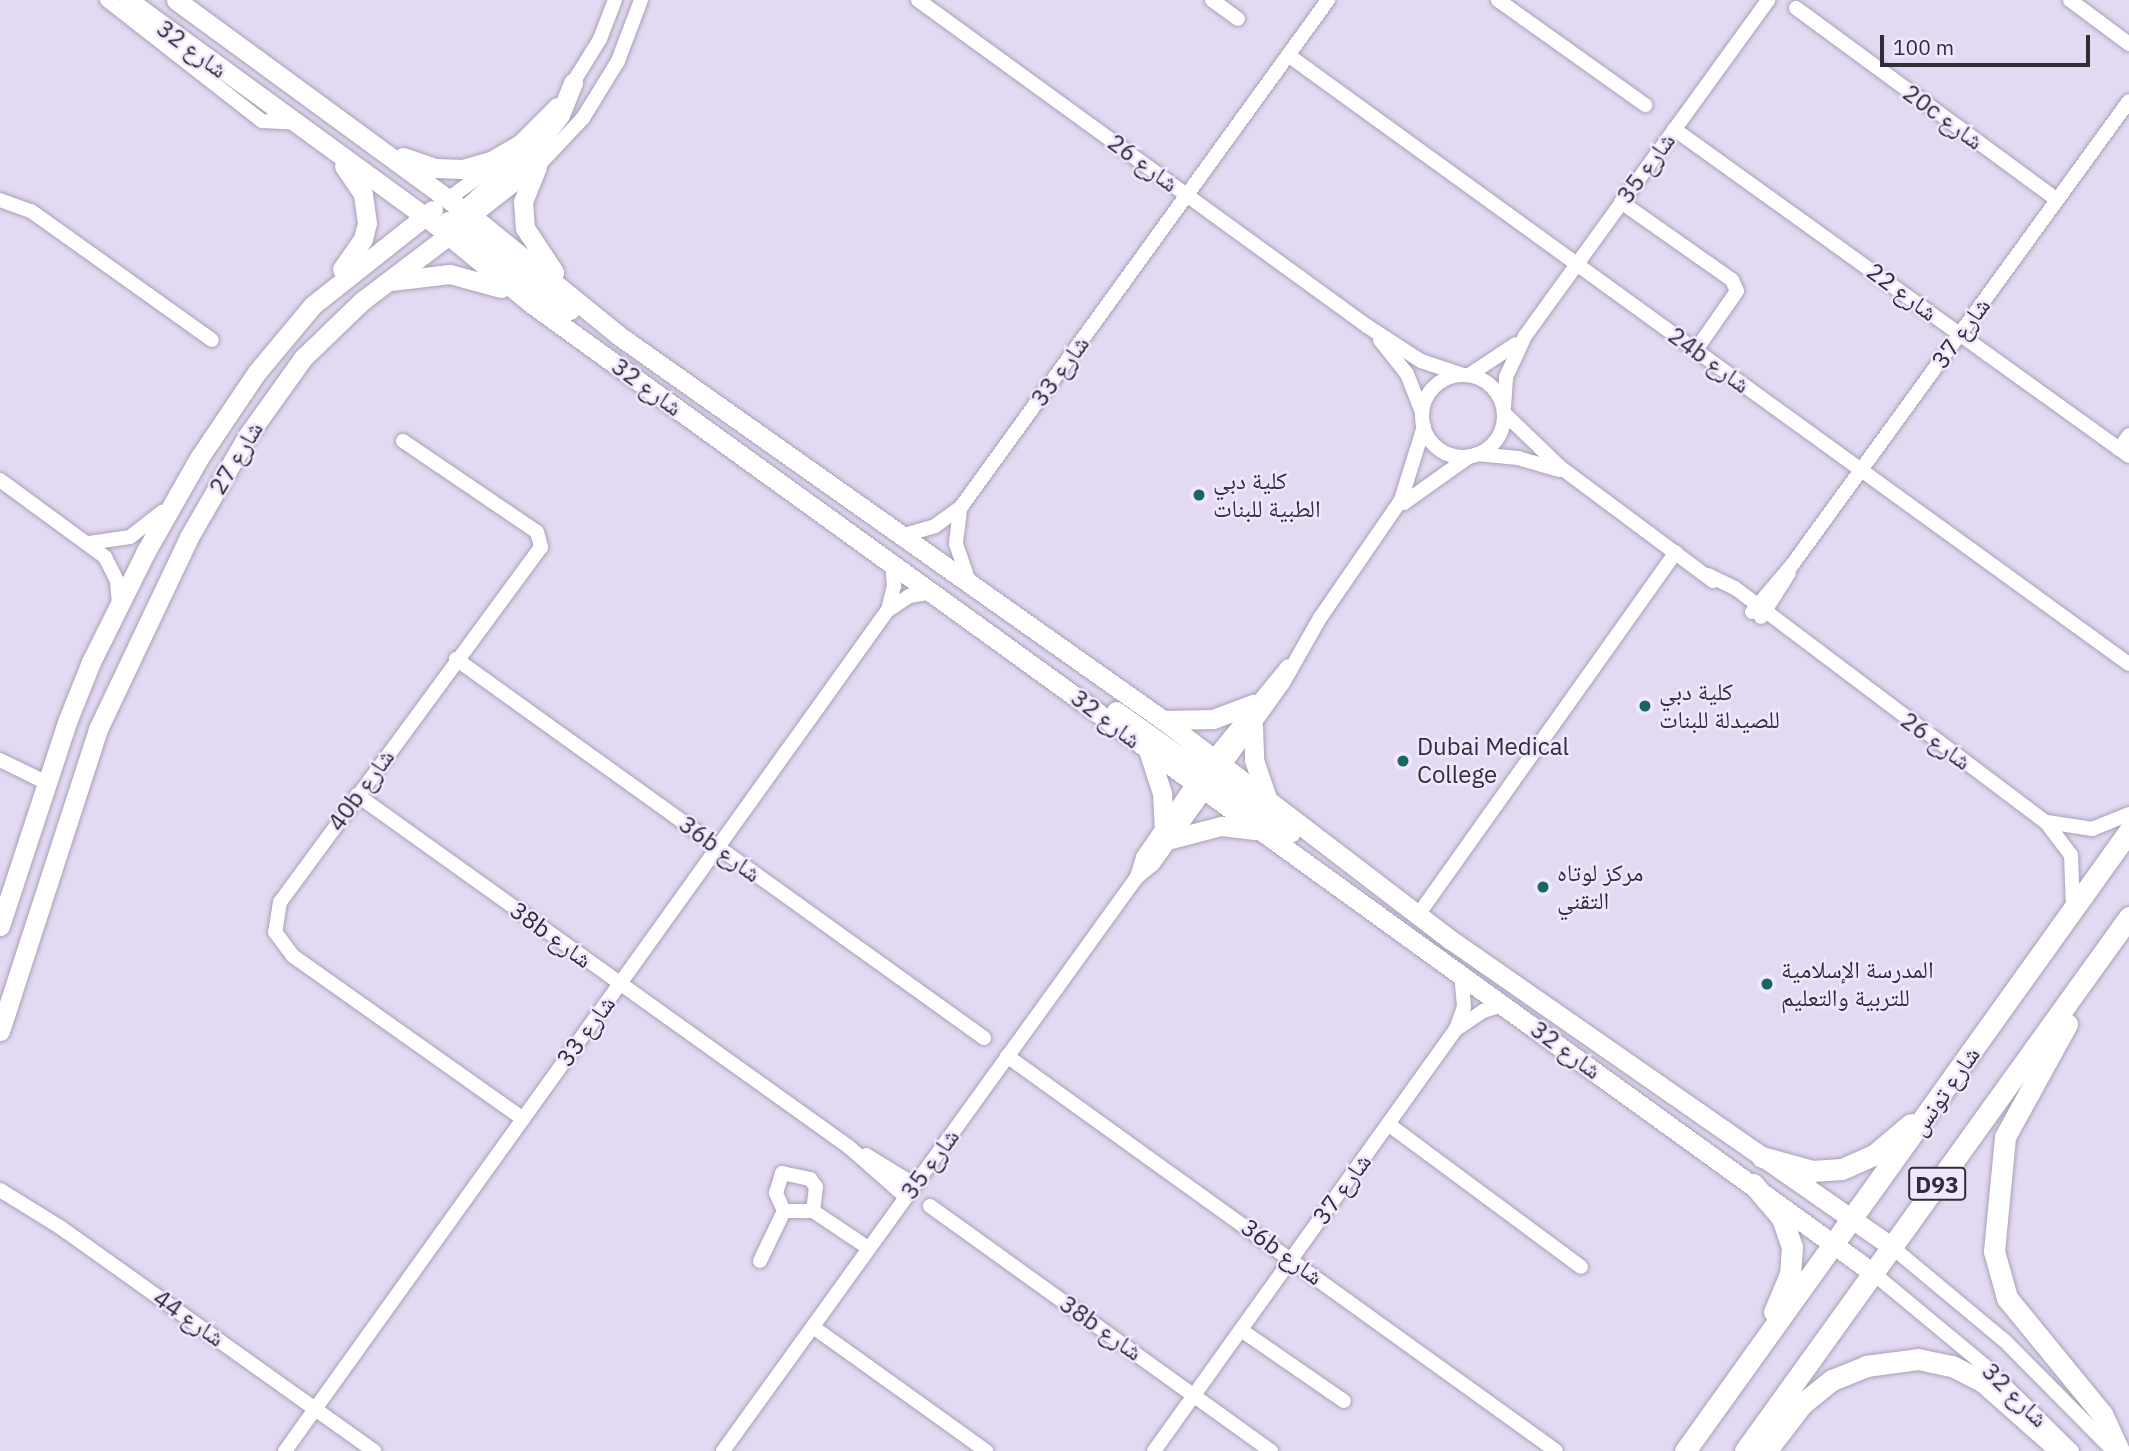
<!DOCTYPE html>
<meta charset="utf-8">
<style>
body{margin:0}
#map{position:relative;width:2129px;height:1451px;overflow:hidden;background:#e3d9f2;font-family:"IBM Plex Sans","Noto Naskh Arabic",sans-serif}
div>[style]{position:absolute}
.roads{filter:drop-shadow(0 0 2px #a9a0b7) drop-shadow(0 0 2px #a9a0b7)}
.street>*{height:14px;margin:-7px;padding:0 7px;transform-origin:7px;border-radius:7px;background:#fff}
.street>.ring{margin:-7px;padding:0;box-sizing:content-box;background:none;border:14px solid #fff;border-radius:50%}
.secondary>*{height:19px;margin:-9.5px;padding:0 9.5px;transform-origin:9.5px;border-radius:9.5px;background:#fff}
.primary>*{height:21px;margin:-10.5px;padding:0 10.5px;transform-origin:10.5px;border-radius:10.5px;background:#fff}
.dots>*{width:19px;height:19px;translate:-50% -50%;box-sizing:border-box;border:4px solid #f0e6ff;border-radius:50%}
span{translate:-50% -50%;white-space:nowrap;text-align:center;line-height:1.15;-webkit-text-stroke:5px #f0e6ff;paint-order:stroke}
.shield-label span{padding:2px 5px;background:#f0e6ff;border:2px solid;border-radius:5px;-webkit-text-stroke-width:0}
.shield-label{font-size:23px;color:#312d36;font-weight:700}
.street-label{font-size:24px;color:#312d36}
.poi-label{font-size:24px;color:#312d36}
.left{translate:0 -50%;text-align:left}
.scale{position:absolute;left:1880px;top:35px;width:210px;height:32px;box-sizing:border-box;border:4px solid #312d36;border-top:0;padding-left:9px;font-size:21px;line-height:24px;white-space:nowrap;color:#312d36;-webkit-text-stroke:5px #f0e6ff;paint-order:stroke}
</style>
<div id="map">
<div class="roads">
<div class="street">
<i style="left:107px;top:0;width:197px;rotate:38deg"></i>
<i style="left:262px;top:121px;width:35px;rotate:3deg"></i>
<i style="left:918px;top:0;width:555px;rotate:35.98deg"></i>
<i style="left:1367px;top:326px;width:64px;rotate:32.9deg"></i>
<i style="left:1421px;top:361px;width:44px;rotate:18.4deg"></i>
<i style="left:1212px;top:0;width:32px;rotate:36deg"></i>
<i style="left:1498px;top:0;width:181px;rotate:35.5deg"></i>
<i style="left:2070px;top:0;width:74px;rotate:36.7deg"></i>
<i style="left:1796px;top:8px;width:324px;rotate:36.3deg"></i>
<i style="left:1288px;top:55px;width:1038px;rotate:35.91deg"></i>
<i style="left:569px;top:89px;width:59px;rotate:-58.2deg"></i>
<i style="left:600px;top:39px;width:42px;rotate:-69deg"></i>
<i style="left:1674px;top:129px;width:560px;rotate:35.7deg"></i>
<i style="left:448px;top:199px;width:68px;rotate:-36deg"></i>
<i style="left:503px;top:159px;width:76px;rotate:-45deg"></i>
<i style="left:0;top:200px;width:33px;rotate:20deg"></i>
<i style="left:31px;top:211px;width:222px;rotate:35.5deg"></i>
<i style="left:1621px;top:202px;width:136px;rotate:35.1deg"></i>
<i style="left:1732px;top:280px;width:12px;rotate:66deg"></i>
<i style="left:1737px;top:291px;width:72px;rotate:124.8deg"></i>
<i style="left:473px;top:217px;width:81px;rotate:-38deg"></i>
<i style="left:537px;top:167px;width:67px;rotate:-46.8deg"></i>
<i style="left:583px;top:118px;width:67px;rotate:-58.4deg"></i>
<i style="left:618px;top:61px;width:65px;rotate:-69.3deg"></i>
<i style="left:1380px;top:340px;width:43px;rotate:51.5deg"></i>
<i style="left:1407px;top:374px;width:41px;rotate:68.5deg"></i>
<i style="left:1469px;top:375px;width:56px;rotate:-33.4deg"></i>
<i class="ring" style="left:1422px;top:375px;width:68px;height:68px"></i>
<i style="left:1504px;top:407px;width:30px;rotate:-86deg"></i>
<i style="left:1506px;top:377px;width:45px;rotate:-65.1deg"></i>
<i style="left:1525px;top:336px;width:415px;rotate:-54.1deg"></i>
<i style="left:1505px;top:414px;width:76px;rotate:43.9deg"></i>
<i style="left:1560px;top:467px;width:191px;rotate:36.7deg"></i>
<i style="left:403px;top:441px;width:162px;rotate:34.2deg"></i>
<i style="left:537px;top:532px;width:16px;rotate:75deg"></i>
<i style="left:541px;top:547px;width:441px;rotate:126.3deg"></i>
<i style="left:280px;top:902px;width:30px;rotate:99deg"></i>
<i style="left:275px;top:932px;width:30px;rotate:53deg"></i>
<i style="left:293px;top:956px;width:282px;rotate:35.3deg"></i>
<i style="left:2119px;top:449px;width:17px;rotate:-54deg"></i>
<i style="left:1477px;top:454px;width:41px;rotate:5.6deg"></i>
<i style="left:1518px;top:458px;width:43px;rotate:16.3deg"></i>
<i style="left:0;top:480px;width:130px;rotate:36.3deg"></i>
<i style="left:105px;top:557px;width:27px;rotate:63deg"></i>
<i style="left:117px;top:581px;width:23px;rotate:85deg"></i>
<i style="left:1404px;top:503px;width:81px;rotate:-35.5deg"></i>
<i style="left:960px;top:510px;width:34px;rotate:97deg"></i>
<i style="left:956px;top:544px;width:37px;rotate:71deg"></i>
<i style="left:904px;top:535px;width:32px;rotate:-16deg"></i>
<i style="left:935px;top:526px;width:32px;rotate:-36deg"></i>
<i style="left:961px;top:507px;width:626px;rotate:-54.1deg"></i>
<i style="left:89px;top:543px;width:41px;rotate:-8.3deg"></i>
<i style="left:130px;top:537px;width:41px;rotate:-38deg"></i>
<i style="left:1708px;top:575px;width:30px;rotate:26deg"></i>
<i style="left:1735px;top:588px;width:389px;rotate:37deg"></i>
<i style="left:2046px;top:822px;width:41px;rotate:52.9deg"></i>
<i style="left:2071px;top:855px;width:51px;rotate:87.8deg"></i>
<i style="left:888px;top:610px;width:25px;rotate:-76deg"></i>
<i style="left:894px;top:586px;width:25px;rotate:-95deg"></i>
<i style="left:1752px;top:612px;width:62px;rotate:-49.6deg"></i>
<i style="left:1792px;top:565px;width:573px;rotate:-54.01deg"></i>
<i style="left:1761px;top:617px;width:52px;rotate:-57.5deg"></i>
<i style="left:456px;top:659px;width:650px;rotate:35.67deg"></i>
<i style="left:0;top:760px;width:52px;rotate:26.1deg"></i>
<i style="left:357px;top:795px;width:605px;rotate:35.58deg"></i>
<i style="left:849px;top:1147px;width:76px;rotate:41.3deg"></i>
<i style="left:2047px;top:822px;width:46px;rotate:8.8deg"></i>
<i style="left:2092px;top:829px;width:40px;rotate:-22deg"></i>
<i style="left:1137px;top:877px;width:21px;rotate:-73deg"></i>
<i style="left:1143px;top:857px;width:106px;rotate:-55.4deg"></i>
<i style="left:1203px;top:770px;width:134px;rotate:-50.7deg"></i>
<i style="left:1418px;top:915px;width:445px;rotate:-54.6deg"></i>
<i style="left:1458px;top:1028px;width:30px;rotate:-34deg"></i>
<i style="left:1483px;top:1011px;width:21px;rotate:-17deg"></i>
<i style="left:1007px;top:1056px;width:676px;rotate:35.73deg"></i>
<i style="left:1388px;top:1124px;width:240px;rotate:36.5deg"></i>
<i style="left:866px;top:1155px;width:57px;rotate:31.5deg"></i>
<i style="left:0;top:1190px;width:70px;rotate:31.7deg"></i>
<i style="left:60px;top:1227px;width:386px;rotate:35.5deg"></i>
<i style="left:930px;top:1206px;width:420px;rotate:35.7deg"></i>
<i style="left:784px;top:1211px;width:29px"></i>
<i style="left:813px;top:1211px;width:66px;rotate:33.9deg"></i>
<i style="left:1892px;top:1247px;width:147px;rotate:39.8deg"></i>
<i style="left:2005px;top:1341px;width:153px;rotate:45.3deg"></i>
<i style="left:760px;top:1261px;width:55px;rotate:-64.4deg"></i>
<i style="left:784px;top:1211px;width:20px;rotate:-114deg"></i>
<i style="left:776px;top:1193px;width:21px;rotate:-73deg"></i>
<i style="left:782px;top:1173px;width:29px;rotate:12deg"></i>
<i style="left:810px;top:1179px;width:10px;rotate:53deg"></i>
<i style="left:816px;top:1187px;width:24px;rotate:97deg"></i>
<i style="left:1873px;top:1273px;width:144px;rotate:39.7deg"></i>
<i style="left:1984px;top:1365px;width:123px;rotate:44.3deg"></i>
<i style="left:813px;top:1327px;width:213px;rotate:35.6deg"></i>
<i style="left:1241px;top:1330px;width:125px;rotate:34.6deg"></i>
<i style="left:285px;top:1451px;width:1033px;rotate:-54.37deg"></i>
<i style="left:887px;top:611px;width:27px;rotate:-34deg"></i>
<i style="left:909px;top:596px;width:26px;rotate:-9deg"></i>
<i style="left:723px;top:1451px;width:708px;rotate:-54.2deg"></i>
<i style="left:1137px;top:877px;width:21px;rotate:-39deg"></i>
<i style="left:1153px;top:864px;width:223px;rotate:-54.3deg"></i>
<i style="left:1283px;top:683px;width:75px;rotate:-60.4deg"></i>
<i style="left:1320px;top:618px;width:143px;rotate:-55.5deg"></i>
<i style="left:1401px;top:500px;width:77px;rotate:-72.7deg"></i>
<i style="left:1154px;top:1451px;width:519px;rotate:-54.41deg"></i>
<i style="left:1456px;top:1029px;width:23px;rotate:-70deg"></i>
<i style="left:1464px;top:1007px;width:33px;rotate:-95deg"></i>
</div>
<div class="secondary">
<i style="left:128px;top:0;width:381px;rotate:36.1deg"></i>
<i style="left:436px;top:225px;width:124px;rotate:39.5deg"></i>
<i style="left:532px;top:304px;width:1654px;rotate:35.85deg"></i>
<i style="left:176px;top:0;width:368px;rotate:36.2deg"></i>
<i style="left:473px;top:217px;width:187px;rotate:39.1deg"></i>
<i style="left:618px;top:335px;width:667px;rotate:35.24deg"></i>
<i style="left:1163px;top:720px;width:362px;rotate:37.4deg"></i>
<i style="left:1451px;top:940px;width:537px;rotate:34.84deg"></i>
<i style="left:403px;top:157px;width:34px;rotate:19deg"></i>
<i style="left:435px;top:168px;width:28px;rotate:2deg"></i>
<i style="left:463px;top:169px;width:29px;rotate:-16deg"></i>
<i style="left:491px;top:161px;width:34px;rotate:-30deg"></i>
<i style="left:537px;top:167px;width:37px;rotate:112deg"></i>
<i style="left:523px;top:201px;width:27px;rotate:86deg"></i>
<i style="left:525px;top:228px;width:53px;rotate:56.6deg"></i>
<i style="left:456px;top:218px;width:113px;rotate:-42.5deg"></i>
<i style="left:539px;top:142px;width:34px;rotate:-52deg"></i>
<i style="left:560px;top:115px;width:35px;rotate:-68deg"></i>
<i style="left:448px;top:221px;width:151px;rotate:36.1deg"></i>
<i style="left:342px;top:269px;width:37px;rotate:-55deg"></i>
<i style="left:363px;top:239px;width:16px;rotate:-76deg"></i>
<i style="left:367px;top:223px;width:29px;rotate:-98deg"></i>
<i style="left:363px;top:194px;width:34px;rotate:-124deg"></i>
<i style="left:391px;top:281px;width:59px;rotate:-6.8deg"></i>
<i style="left:450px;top:274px;width:53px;rotate:15.4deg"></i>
<i style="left:1116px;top:711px;width:93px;rotate:35.4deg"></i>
<i style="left:1192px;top:765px;width:16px;rotate:18deg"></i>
<i style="left:1207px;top:770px;width:14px;rotate:-12deg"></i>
<i style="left:1163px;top:720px;width:50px;rotate:-1.1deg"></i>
<i style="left:1213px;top:719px;width:43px;rotate:-20.6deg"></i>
<i style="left:1253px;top:726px;width:34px;rotate:88deg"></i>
<i style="left:1254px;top:760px;width:40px;rotate:71.1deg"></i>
<i style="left:1149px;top:753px;width:42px;rotate:72deg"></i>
<i style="left:1162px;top:793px;width:33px;rotate:87deg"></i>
<i style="left:1193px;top:784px;width:24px;rotate:-12deg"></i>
<i style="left:1216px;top:779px;width:92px;rotate:35.8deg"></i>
<i style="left:1171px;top:839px;width:52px;rotate:-14.6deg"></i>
<i style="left:1221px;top:826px;width:34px;rotate:7deg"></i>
<i style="left:0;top:926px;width:215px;rotate:-71.8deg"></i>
<i style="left:67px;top:722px;width:65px;rotate:-68.2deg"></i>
<i style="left:91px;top:662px;width:122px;rotate:-63.6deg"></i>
<i style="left:145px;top:553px;width:109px;rotate:-60.4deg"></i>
<i style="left:199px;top:458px;width:104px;rotate:-56deg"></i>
<i style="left:257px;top:372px;width:87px;rotate:-50.1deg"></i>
<i style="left:313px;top:305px;width:153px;rotate:-38.4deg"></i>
<i style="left:0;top:1031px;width:318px;rotate:-72deg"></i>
<i style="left:98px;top:729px;width:212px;rotate:-64.6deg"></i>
<i style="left:189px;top:537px;width:118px;rotate:-60deg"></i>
<i style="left:248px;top:435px;width:95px;rotate:-54.5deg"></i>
<i style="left:303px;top:358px;width:82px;rotate:-44deg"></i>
<i style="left:362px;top:301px;width:121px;rotate:-37.2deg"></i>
</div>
<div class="primary">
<i style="left:2067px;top:1024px;width:129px;rotate:118.8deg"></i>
<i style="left:2005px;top:1137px;width:115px;rotate:95.5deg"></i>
<i style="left:1994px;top:1251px;width:49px;rotate:74.5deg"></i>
<i style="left:2007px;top:1298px;width:150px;rotate:50.7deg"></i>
<i style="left:2102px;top:1414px;width:41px;rotate:65.3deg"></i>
<i style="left:1762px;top:1157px;width:52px;rotate:15.6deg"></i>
<i style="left:1812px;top:1171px;width:30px;rotate:-4deg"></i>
<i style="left:1842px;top:1169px;width:35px;rotate:-24deg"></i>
<i style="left:1874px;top:1155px;width:48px;rotate:-40deg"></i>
<i style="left:1753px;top:1184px;width:45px;rotate:49.5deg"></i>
<i style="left:1782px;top:1218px;width:31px;rotate:71deg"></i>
<i style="left:1792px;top:1247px;width:27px;rotate:94deg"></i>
<i style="left:1790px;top:1274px;width:41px;rotate:112.8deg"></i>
<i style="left:1685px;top:1451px;width:763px;rotate:-54.39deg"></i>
<i style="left:1745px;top:1451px;width:658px;rotate:-54.28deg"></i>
<i style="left:1766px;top:1451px;width:59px;rotate:-52.5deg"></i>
<i style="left:1802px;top:1404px;width:38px;rotate:-39deg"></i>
<i style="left:1832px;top:1380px;width:37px;rotate:-22deg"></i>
<i style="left:1866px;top:1366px;width:52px;rotate:-7.7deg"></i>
<i style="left:1918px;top:1359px;width:35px;rotate:12deg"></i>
<i style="left:1952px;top:1366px;width:34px;rotate:27deg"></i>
<i style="left:1982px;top:1381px;width:106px;rotate:41.5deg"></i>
</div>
</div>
<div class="dots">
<i style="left:1199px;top:495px;background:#186664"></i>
<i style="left:1645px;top:706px;background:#186664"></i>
<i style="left:1403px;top:761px;background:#186664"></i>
<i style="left:1543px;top:887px;background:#186664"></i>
<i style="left:1767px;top:984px;background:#186664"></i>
</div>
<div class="shield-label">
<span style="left:1937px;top:1184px">D93</span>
</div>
<div class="street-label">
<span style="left:192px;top:49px;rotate:36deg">شارع 32</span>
<span style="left:1943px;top:117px;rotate:36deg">20c شارع</span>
<span style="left:1143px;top:163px;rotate:36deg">شارع 26</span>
<span style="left:1646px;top:168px;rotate:-54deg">شارع 35</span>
<span style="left:1902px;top:292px;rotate:36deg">شارع 22</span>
<span style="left:1961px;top:333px;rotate:-54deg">شارع 37</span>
<span style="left:1709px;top:360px;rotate:36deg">24b شارع</span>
<span style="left:1060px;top:371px;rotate:-54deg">شارع 33</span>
<span style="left:647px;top:387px;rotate:36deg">شارع 32</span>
<span style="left:236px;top:458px;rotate:-59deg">شارع 27</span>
<span style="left:1106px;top:719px;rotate:37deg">شارع 32</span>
<span style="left:1936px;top:741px;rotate:36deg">شارع 26</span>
<span style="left:361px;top:790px;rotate:-54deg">40b شارع</span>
<span style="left:720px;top:849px;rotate:36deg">36b شارع</span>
<span style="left:551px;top:935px;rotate:36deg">38b شارع</span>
<span style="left:586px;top:1031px;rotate:-54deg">شارع 33</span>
<span style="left:1566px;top:1050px;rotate:36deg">شارع 32</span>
<span style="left:1945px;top:1091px;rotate:-55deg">شارع تونس</span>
<span style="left:930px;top:1164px;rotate:-54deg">شارع 35</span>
<span style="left:1342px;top:1189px;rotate:-54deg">شارع 37</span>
<span style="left:1282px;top:1252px;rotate:36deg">36b شارع</span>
<span style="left:189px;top:1318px;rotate:35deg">شارع 44</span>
<span style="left:1101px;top:1328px;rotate:35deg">38b شارع</span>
<span style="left:2015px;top:1395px;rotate:44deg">شارع 32</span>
</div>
<div class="poi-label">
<span class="left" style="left:1213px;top:495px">كلية دبي<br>الطبية للبنات</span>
<span class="left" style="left:1659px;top:706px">كلية دبي<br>للصيدلة للبنات</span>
<span class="left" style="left:1417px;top:761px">Dubai Medical<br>College</span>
<span class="left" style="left:1557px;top:887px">مركز لوتاه<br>التقني</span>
<span class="left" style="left:1781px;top:984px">المدرسة الإسلامية<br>للتربية والتعليم</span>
</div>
<div class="scale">100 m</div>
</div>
